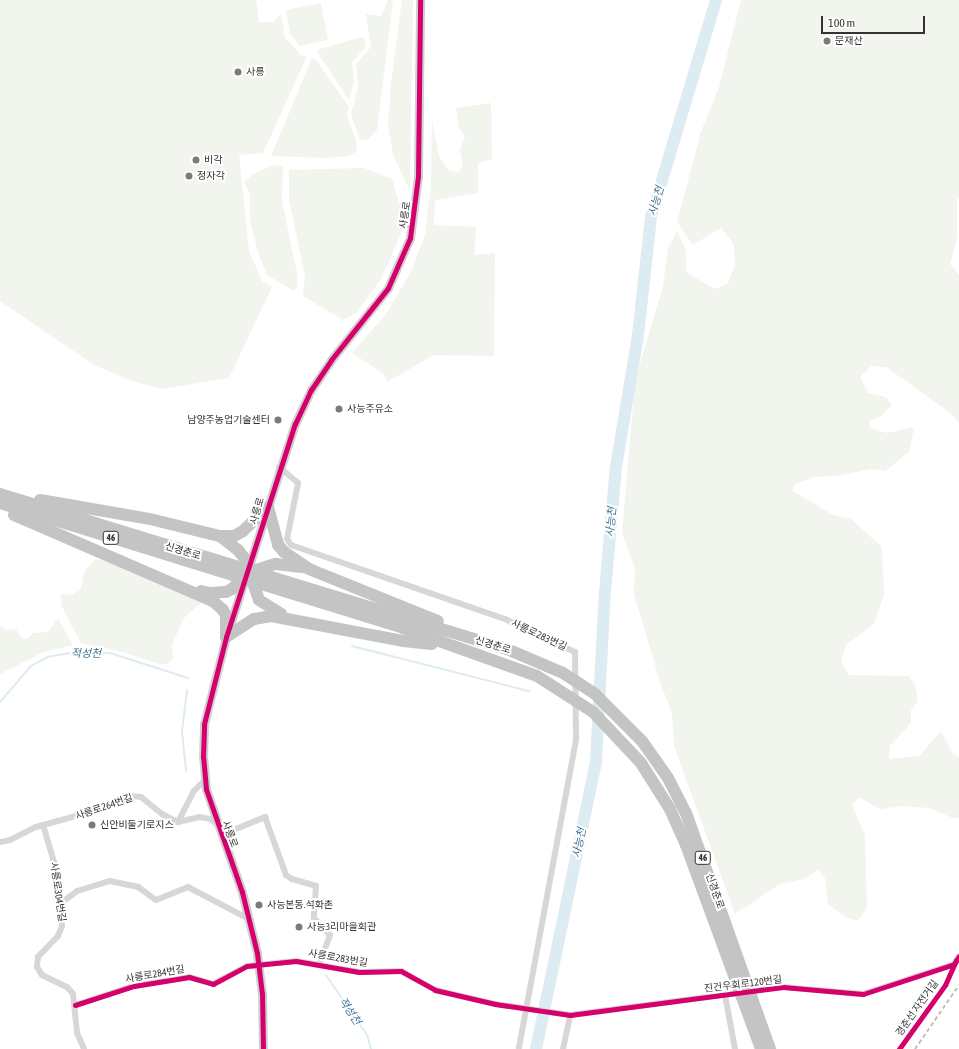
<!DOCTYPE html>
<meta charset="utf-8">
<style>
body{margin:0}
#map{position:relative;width:959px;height:1049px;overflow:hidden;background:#fff;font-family:"Asap Condensed","Noto Sans KR",sans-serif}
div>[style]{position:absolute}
.green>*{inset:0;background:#f1f5ed}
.stream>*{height:2px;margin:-1px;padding:0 1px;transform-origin:1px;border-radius:1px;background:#ddebf3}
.river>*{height:12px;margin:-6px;padding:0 6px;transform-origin:6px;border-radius:6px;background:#ddebf3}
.street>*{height:6px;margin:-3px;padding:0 3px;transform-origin:3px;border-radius:3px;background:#d7d7d7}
.secondary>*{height:9px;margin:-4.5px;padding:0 4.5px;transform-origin:4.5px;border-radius:4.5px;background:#d0d0d0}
.highway>*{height:12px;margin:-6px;padding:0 6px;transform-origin:6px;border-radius:6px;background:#c4c4c4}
.rail>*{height:2px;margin-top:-1px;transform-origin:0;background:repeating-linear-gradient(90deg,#bebebe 0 4px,transparent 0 7px)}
.cycleway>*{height:5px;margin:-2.5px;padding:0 2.5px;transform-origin:2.5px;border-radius:2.5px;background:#d6006c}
.dots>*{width:11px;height:11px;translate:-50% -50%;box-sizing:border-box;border:2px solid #fff;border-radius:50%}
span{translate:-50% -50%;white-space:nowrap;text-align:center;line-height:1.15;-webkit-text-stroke:4px #fff;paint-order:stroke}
.shield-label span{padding:1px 3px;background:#fff;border:1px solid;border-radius:3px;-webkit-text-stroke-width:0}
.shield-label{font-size:9px;color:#333;font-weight:700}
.poi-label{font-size:10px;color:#333}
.left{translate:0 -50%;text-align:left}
.right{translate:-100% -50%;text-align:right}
.street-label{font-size:10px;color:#333}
.water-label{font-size:11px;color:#3f7597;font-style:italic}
.scale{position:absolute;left:821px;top:16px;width:104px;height:18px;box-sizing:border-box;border:2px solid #333;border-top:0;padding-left:5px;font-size:12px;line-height:14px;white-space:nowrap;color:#333;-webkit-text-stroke:3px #fff;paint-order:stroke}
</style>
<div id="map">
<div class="green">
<i style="clip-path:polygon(0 0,256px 0,259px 22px,273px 22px,281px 14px,285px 38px,301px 55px,307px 56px,263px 153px,239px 155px,249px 251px,262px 281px,272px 287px,229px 378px,162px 389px,129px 380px,94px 365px,0 301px)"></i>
<i style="clip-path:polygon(388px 0,393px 0,377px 130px,368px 140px,360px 140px,351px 114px,358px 88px,356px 64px,371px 47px,366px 14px,381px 16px)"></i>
<i style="clip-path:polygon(402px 0,413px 0,410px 191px,393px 155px,388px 125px,391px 84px)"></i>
<i style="clip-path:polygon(741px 0,959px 0,959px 199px,957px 199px,957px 238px,950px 264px,959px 275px,959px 423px,948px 411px,886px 367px,871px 366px,860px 377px,868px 393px,886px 397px,892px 405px,880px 417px,869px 421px,870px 428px,887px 433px,914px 427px,909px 452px,885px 471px,872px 469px,835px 476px,814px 477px,794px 485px,793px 491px,831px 514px,851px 519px,882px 547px,884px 595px,874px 624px,846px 645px,841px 662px,849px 675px,909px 676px,915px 685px,918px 701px,911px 710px,911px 723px,890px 746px,889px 759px,919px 756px,941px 731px,953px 754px,959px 757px,959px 818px,953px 818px,929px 808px,902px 806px,880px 809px,859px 797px,852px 805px,865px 835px,867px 907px,858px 921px,846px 917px,828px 904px,825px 878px,818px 870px,804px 879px,780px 884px,735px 914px,674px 746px,672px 713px,661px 685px,634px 594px,635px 568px,622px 534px,635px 381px,663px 286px,668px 249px,677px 231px,686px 251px,686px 272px,715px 289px,728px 283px,735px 265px,734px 244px,721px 228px,693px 245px,677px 222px,701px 132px,719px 87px)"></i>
<i style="clip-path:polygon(321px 3px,328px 40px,300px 46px,290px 34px,286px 10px)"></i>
<i style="clip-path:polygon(362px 37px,364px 38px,366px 47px,352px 62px,354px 81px,349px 100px,317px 52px,320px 49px)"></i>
<i style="clip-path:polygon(312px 58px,316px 60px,349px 107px,347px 116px,357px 143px,356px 151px,350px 156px,327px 158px,271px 156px)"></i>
<i style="clip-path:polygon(491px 103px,492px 159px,478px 163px,478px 193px,435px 200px,434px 225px,476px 227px,474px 255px,495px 253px,494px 356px,434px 355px,387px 382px,384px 374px,352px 353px,386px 314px,411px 272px,425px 235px,431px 184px,432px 121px,439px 156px,448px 170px,458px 172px,463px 165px,460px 150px,465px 137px,459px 128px,456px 108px)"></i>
<i style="clip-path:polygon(274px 165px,283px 166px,282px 201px,297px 273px,298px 285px,294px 291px,267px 275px,257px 250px,250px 220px,250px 195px,244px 182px,253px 174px)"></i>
<i style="clip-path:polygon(364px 168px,392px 179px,401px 209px,403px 229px,381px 279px,356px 313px,343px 320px,303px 296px,305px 277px,289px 199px,289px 170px)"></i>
<i style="clip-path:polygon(95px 559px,108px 562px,202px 602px,183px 619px,172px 645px,173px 658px,168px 664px,160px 664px,119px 651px,81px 643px,61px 605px,61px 594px,72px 595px,81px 589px,84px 572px)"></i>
<i style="clip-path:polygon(58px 618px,73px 645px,44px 652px,0 674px,0 626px,7px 630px,16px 629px,22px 639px,27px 639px,33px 633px,48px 632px)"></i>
</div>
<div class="stream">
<i style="left:352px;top:646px;width:183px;rotate:14.3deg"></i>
<i style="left:0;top:702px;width:48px;rotate:-49.3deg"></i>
<i style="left:31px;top:666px;width:18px;rotate:-29deg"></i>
<i style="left:47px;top:657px;width:22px;rotate:-10deg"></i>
<i style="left:69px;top:653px;width:41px"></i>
<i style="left:110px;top:653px;width:82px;rotate:17.8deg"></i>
<i style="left:186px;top:771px;width:40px;rotate:-95.7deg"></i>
<i style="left:182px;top:731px;width:41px;rotate:-83deg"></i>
<i style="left:326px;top:975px;width:73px;rotate:55.7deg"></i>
<i style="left:367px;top:1035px;width:15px;rotate:74deg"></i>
</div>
<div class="river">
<i style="left:536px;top:1049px;width:294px;rotate:-78.2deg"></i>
<i style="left:596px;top:761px;width:169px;rotate:-87deg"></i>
<i style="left:605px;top:592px;width:125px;rotate:-85deg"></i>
<i style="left:616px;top:467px;width:134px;rotate:-80.5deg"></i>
<i style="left:638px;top:335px;width:119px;rotate:-83.7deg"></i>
<i style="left:651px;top:217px;width:227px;rotate:-73.3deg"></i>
</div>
<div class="street">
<i style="left:279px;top:467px;width:25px;rotate:40deg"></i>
<i style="left:298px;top:483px;width:57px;rotate:101.1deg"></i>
<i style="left:287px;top:539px;width:7px;rotate:56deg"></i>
<i style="left:291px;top:545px;width:229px;rotate:19.1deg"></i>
<i style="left:507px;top:620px;width:75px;rotate:25.2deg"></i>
<i style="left:575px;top:652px;width:88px;rotate:89.3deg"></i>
<i style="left:576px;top:740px;width:314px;rotate:100.5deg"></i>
<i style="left:178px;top:822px;width:22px;rotate:-13deg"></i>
<i style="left:199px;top:817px;width:11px;rotate:10deg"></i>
<i style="left:210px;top:819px;width:9px;rotate:36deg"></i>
<i style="left:43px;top:825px;width:46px;rotate:73.5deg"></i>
<i style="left:56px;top:869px;width:36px;rotate:87deg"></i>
<i style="left:58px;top:905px;width:21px;rotate:79deg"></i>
<i style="left:62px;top:926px;width:11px;rotate:112deg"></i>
<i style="left:58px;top:936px;width:29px;rotate:134deg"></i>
<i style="left:38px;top:957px;width:10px;rotate:96deg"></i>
<i style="left:37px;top:967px;width:9px;rotate:58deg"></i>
<i style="left:42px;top:975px;width:28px;rotate:26deg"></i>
<i style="left:67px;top:987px;width:9px;rotate:49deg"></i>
<i style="left:73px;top:994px;width:39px;rotate:84deg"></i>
<i style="left:77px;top:1033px;width:17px;rotate:66deg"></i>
<i style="left:221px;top:835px;width:48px;rotate:-22.2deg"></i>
<i style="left:265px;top:817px;width:62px;rotate:70.1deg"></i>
<i style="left:286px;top:875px;width:7px;rotate:34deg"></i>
<i style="left:292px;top:879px;width:25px;rotate:16deg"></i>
<i style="left:316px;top:886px;width:32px;rotate:94deg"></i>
<i style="left:314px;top:918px;width:23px;rotate:47deg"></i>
<i style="left:330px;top:935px;width:32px;rotate:110deg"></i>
<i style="left:0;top:842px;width:10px;rotate:-11deg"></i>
<i style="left:10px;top:840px;width:29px;rotate:-27deg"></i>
<i style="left:36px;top:827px;width:67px;rotate:-15.5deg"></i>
<i style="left:101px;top:809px;width:32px;rotate:-24deg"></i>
<i style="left:130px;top:796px;width:11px;rotate:5deg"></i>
<i style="left:141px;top:797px;width:27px;rotate:39deg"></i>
<i style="left:162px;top:814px;width:18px;rotate:27deg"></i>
<i style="left:178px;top:822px;width:35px;rotate:-63deg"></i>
<i style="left:194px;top:791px;width:16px;rotate:-45deg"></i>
<i style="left:58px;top:905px;width:24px;rotate:-36deg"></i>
<i style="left:77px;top:891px;width:34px;rotate:-17deg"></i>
<i style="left:110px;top:881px;width:29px;rotate:12deg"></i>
<i style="left:138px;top:887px;width:22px;rotate:36deg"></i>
<i style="left:156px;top:900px;width:35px;rotate:-22deg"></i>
<i style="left:188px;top:887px;width:69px;rotate:27.7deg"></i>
<i style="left:725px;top:995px;width:55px;rotate:79.5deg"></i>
<i style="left:75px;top:1005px;width:62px;rotate:-17.9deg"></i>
<i style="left:134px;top:986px;width:56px;rotate:-9.3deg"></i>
<i style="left:189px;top:977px;width:25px;rotate:16deg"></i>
<i style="left:213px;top:984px;width:38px;rotate:-28deg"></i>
<i style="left:247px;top:966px;width:49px;rotate:-5.8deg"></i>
<i style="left:296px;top:961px;width:64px;rotate:9.9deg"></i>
<i style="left:359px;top:972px;width:42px;rotate:-1.4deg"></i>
<i style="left:401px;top:971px;width:39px;rotate:29deg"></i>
<i style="left:435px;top:990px;width:62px;rotate:13.1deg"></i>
<i style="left:495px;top:1004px;width:76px;rotate:8.3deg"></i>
<i style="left:570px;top:1015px;width:215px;rotate:-7.5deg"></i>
<i style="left:783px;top:987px;width:80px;rotate:5deg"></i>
<i style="left:863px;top:994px;width:96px;rotate:-18.2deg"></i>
<i style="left:954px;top:964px;width:9px;rotate:-58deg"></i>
<i style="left:563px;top:1049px;width:35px;rotate:-78deg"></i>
</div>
<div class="secondary">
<i style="left:263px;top:1049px;width:55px;rotate:-91deg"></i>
<i style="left:262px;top:994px;width:41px;rotate:-97deg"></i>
<i style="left:257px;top:953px;width:63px;rotate:-103.8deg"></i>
<i style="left:242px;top:892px;width:109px;rotate:-109.3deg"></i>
<i style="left:206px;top:789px;width:32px;rotate:-95deg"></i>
<i style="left:203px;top:757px;width:33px;rotate:-88deg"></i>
<i style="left:204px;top:724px;width:90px;rotate:-75.8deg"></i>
<i style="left:226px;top:637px;width:224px;rotate:-72.1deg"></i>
<i style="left:295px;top:424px;width:38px;rotate:-65deg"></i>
<i style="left:311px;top:390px;width:36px;rotate:-56deg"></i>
<i style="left:331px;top:360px;width:92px;rotate:-51.6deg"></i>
<i style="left:388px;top:288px;width:55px;rotate:-66.3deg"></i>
<i style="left:410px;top:238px;width:63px;rotate:-82.6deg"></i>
<i style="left:418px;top:176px;width:176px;rotate:-89.3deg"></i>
</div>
<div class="highway">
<i style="left:0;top:494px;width:530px;rotate:17deg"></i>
<i style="left:507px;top:649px;width:61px;rotate:23.2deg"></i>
<i style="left:563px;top:673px;width:38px;rotate:33deg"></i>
<i style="left:595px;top:694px;width:66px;rotate:45deg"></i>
<i style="left:642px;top:741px;width:45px;rotate:54.9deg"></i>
<i style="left:668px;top:778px;width:39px;rotate:63deg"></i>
<i style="left:686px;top:813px;width:251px;rotate:70.4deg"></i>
<i style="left:40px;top:500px;width:112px;rotate:9.8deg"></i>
<i style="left:150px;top:519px;width:72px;rotate:13.7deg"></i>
<i style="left:220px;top:536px;width:14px"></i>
<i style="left:234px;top:536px;width:10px;rotate:-29deg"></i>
<i style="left:243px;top:531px;width:35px;rotate:-44deg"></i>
<i style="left:268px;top:507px;width:39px;rotate:75deg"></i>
<i style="left:278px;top:545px;width:9px;rotate:49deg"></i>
<i style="left:284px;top:552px;width:30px;rotate:34deg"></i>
<i style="left:309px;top:569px;width:139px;rotate:22deg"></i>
<i style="left:0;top:503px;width:422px;rotate:17.2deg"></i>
<i style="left:403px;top:628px;width:142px;rotate:19.7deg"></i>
<i style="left:537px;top:676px;width:67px;rotate:32.7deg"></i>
<i style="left:593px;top:712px;width:70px;rotate:46.7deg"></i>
<i style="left:641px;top:763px;width:54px;rotate:57.8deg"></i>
<i style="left:670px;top:809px;width:39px;rotate:66deg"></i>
<i style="left:686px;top:845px;width:217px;rotate:69.8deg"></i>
<i style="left:14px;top:515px;width:217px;rotate:23.4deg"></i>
<i style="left:213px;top:601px;width:13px;rotate:42deg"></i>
<i style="left:223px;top:610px;width:7px;rotate:63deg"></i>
<i style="left:226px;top:616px;width:21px;rotate:90deg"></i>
<i style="left:220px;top:536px;width:23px;rotate:38deg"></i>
<i style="left:238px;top:550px;width:11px;rotate:52deg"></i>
<i style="left:245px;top:559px;width:43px;rotate:71.1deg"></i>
<i style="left:259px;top:600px;width:26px;rotate:32deg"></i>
<i style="left:201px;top:591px;width:9px;rotate:13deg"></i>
<i style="left:210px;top:593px;width:16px;rotate:-4deg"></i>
<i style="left:226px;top:592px;width:7px;rotate:-27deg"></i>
<i style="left:232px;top:589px;width:24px;rotate:-45deg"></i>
<i style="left:249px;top:572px;width:28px;rotate:-17deg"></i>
<i style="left:276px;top:564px;width:26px;rotate:7deg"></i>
<i style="left:226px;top:637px;width:33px;rotate:-33deg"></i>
<i style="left:254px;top:619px;width:17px;rotate:-10deg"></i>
<i style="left:271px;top:616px;width:134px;rotate:10.7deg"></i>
<i style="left:403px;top:641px;width:29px;rotate:6deg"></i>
</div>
<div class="rail">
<i style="left:915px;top:1049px;width:78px;rotate:-55.5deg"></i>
</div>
<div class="cycleway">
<i style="left:75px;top:1005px;width:62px;rotate:-17.9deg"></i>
<i style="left:134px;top:986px;width:56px;rotate:-9.3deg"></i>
<i style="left:189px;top:977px;width:25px;rotate:16deg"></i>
<i style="left:213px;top:984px;width:38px;rotate:-28deg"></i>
<i style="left:247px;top:966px;width:49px;rotate:-5.8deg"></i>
<i style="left:296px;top:961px;width:64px;rotate:9.9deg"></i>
<i style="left:359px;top:972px;width:42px;rotate:-1.4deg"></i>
<i style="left:401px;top:971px;width:39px;rotate:29deg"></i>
<i style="left:435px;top:990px;width:62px;rotate:13.1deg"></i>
<i style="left:495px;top:1004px;width:76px;rotate:8.3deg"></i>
<i style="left:570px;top:1015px;width:215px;rotate:-7.5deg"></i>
<i style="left:783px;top:987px;width:80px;rotate:5deg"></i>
<i style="left:863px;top:994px;width:96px;rotate:-18.2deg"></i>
<i style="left:954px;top:964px;width:9px;rotate:-58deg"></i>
<i style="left:263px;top:1049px;width:55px;rotate:-91deg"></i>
<i style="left:262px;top:994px;width:41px;rotate:-97deg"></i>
<i style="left:257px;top:953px;width:63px;rotate:-103.8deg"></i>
<i style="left:242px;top:892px;width:109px;rotate:-109.3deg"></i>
<i style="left:206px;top:789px;width:32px;rotate:-95deg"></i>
<i style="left:203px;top:757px;width:33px;rotate:-88deg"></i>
<i style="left:204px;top:724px;width:90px;rotate:-75.8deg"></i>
<i style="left:226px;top:637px;width:224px;rotate:-72.1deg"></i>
<i style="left:295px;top:424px;width:38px;rotate:-65deg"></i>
<i style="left:311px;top:390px;width:36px;rotate:-56deg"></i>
<i style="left:331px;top:360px;width:92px;rotate:-51.6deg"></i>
<i style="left:388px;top:288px;width:55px;rotate:-66.3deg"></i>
<i style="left:410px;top:238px;width:63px;rotate:-82.6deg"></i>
<i style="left:418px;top:176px;width:176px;rotate:-89.3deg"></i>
<i style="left:899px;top:1049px;width:79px;rotate:-54.3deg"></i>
<i style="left:945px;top:985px;width:27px;rotate:-66deg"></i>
</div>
<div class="dots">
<i style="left:827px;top:41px;background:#7a7a7a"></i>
<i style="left:238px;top:72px;background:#7a7a7a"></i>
<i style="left:196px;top:160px;background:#7a7a7a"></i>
<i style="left:189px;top:176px;background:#7a7a7a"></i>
<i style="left:339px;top:409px;background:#7a7a7a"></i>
<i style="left:278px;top:420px;background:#7a7a7a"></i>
<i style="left:92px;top:825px;background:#7a7a7a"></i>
<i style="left:259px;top:905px;background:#7a7a7a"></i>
<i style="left:299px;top:927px;background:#7a7a7a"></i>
</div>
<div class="shield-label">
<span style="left:111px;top:538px">46</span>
<span style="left:703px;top:858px">46</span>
</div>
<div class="poi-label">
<span class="left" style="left:835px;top:41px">문재산</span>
<span class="left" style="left:246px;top:72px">사릉</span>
<span class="left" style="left:204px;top:160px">비각</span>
<span class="left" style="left:197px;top:176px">정자각</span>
<span class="left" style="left:347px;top:409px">사능주유소</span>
<span class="right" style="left:270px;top:420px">남양주농업기술센터</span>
<span class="left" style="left:100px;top:825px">신안비둘기로지스</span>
<span class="left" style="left:267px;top:905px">사능본동.석화촌</span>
<span class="left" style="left:307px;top:927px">사능3리마을회관</span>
</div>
<div class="street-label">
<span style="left:405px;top:215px;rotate:-81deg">사릉로</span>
<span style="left:257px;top:511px;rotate:-74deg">사릉로</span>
<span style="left:183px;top:551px;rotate:17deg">신경춘로</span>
<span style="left:539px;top:635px;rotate:25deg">사릉로283번길</span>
<span style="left:493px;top:645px;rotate:17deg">신경춘로</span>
<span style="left:104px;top:807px;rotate:-19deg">사릉로264번길</span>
<span style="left:230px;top:834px;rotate:69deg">사릉로</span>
<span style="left:715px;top:891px;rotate:71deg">신경춘로</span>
<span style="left:58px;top:892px;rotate:82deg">사릉로304번길</span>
<span style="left:338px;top:958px;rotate:10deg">사릉로283번길</span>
<span style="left:155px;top:974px;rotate:-10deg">사릉로284번길</span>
<span style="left:743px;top:984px;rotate:-7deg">진건우회로120번길</span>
<span style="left:917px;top:1008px;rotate:-55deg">경춘선 자전거길</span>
</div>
<div class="water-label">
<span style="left:656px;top:201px;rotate:-74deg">사능천</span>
<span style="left:611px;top:522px;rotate:-85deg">사능천</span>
<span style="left:86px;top:653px">적성천</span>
<span style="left:579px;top:843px;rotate:-78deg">사능천</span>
<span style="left:350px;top:1011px;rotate:56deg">적성천</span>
</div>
<div class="scale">100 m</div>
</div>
